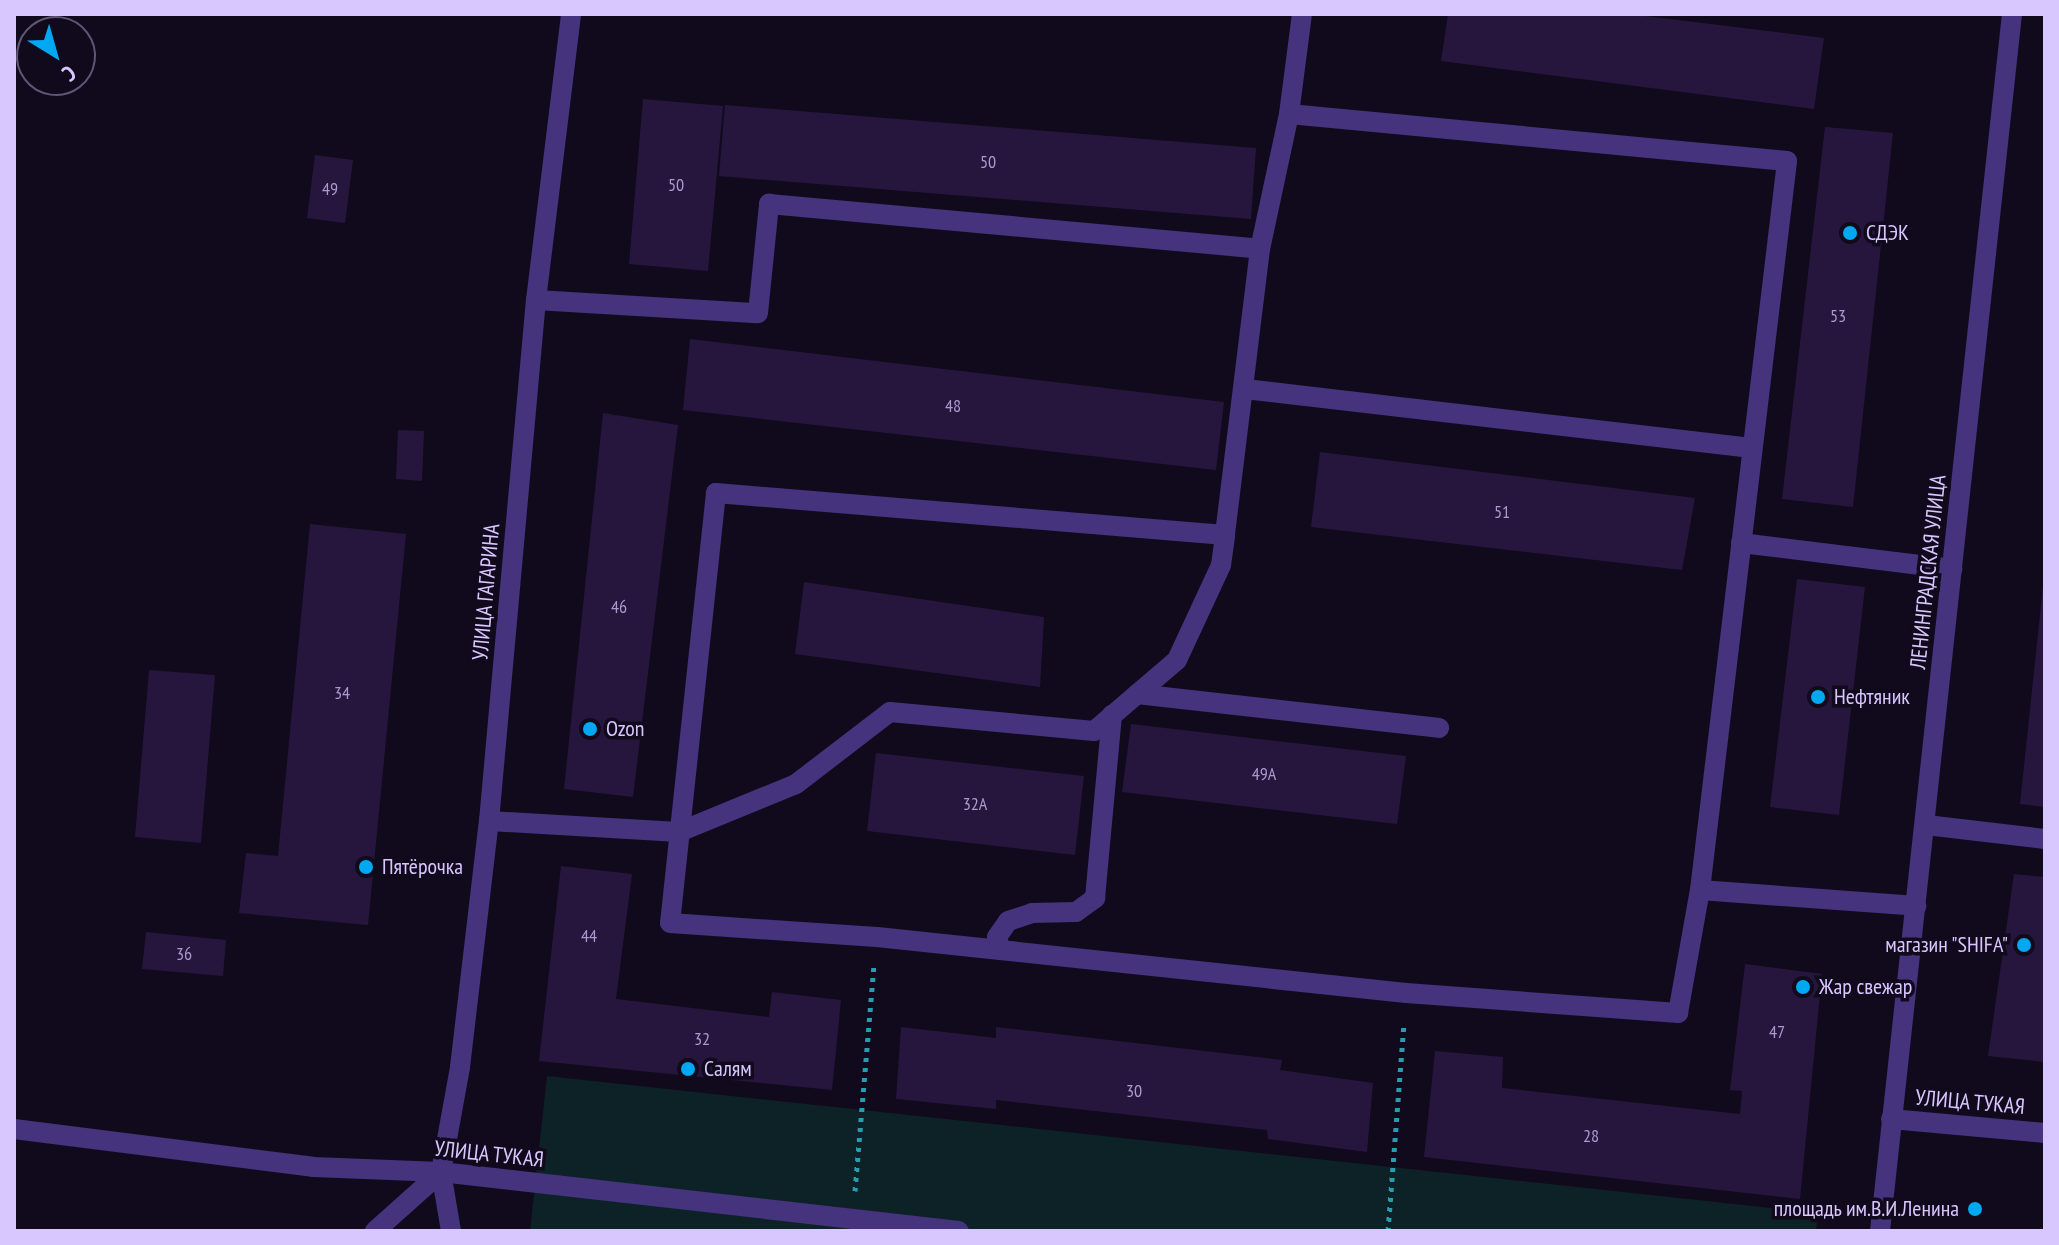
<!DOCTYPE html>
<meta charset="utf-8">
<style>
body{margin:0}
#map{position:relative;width:2059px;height:1245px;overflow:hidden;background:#110a1c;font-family:"PT Sans Narrow",sans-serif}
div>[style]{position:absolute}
.green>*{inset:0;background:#0d2227}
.building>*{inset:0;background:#26163e}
.path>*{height:5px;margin-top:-2.5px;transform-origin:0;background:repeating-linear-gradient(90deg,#279db2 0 4px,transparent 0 10px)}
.service>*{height:20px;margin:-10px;padding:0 10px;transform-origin:10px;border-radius:10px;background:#45337e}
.pedestrian>*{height:20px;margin:-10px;padding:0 10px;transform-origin:10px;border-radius:10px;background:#45337e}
.minor>*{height:20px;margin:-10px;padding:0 10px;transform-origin:10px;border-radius:10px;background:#45337e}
.tertiary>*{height:20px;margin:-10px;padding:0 10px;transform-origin:10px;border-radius:10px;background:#45337e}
.dots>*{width:22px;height:22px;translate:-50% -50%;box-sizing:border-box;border:4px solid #110a1c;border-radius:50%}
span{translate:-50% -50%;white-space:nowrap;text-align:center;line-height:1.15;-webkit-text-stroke:7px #110a1c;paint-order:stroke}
.number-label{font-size:18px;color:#ac9acf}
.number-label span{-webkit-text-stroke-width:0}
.poi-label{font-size:22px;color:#d8c6ff}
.left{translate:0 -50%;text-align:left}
.right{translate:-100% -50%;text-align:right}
.street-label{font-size:22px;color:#d8c6ff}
.frame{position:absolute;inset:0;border:16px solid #d8c6ff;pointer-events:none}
.north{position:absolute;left:16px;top:16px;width:80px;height:80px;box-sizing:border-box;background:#110a1c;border:2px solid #615577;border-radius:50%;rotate:143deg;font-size:22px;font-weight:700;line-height:32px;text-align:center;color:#d8c6ff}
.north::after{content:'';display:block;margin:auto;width:28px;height:36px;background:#00a7f1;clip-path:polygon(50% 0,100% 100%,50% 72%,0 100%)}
</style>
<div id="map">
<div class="green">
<i style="clip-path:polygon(547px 1076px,1818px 1213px,1816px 1231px,530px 1231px)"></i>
</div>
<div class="building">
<i style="clip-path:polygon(1448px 14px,1629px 14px,1824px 38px,1814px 109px,1441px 61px)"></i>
<i style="clip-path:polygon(643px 99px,723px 106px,708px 271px,629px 264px)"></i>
<i style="clip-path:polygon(725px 105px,1256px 148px,1251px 219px,719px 176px)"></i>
<i style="clip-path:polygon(1825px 127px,1893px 133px,1853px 507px,1782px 499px)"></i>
<i style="clip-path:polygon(315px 155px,353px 160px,345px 223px,307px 218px)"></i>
<i style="clip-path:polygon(690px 339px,1224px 402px,1216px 470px,683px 410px)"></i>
<i style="clip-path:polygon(603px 413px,678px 425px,633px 797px,564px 789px)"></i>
<i style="clip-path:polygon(398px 430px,424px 431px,422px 481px,396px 479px)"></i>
<i style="clip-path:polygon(1320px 452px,1695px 498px,1682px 570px,1311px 527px)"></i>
<i style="clip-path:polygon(310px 524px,406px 534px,368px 925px,239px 913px,246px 853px,278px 856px)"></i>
<i style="clip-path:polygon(1797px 579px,1865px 587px,1839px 815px,1770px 807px)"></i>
<i style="clip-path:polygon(804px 582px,1044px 617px,1040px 687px,795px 654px)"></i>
<i style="clip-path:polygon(2043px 586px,2045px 587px,2045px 807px,2020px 804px)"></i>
<i style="clip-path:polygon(149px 670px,215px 675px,201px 843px,135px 837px)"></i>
<i style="clip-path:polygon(1131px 724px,1406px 756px,1397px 824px,1122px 792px)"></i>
<i style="clip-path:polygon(876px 753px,1084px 776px,1075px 855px,867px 831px)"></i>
<i style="clip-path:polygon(561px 866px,632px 874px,616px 999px,769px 1017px,772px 992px,841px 1000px,832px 1090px,539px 1061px)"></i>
<i style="clip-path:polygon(2014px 874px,2045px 877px,2045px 1062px,1988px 1056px)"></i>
<i style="clip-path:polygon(146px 932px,226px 940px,223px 976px,142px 969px)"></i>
<i style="clip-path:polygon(1745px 964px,1822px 974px,1800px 1199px,1424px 1157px,1435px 1051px,1503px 1057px,1502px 1088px,1740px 1114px,1742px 1091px,1730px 1090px)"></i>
<i style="clip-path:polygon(901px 1027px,996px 1038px,996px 1027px,1282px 1060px,1280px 1070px,1373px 1083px,1367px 1152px,1268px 1139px,1267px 1130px,996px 1100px,996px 1109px,896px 1099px)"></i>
</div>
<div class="path">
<i style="left:855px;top:1191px;width:227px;rotate:-85.2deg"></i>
<i style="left:1388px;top:1231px;width:210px;rotate:-85.6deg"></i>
</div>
<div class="service">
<i style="left:1289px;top:114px;width:138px;rotate:102.1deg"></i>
<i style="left:1260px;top:249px;width:288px;rotate:97deg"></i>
<i style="left:1225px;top:535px;width:511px;rotate:-175.28deg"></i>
<i style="left:716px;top:493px;width:432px;rotate:96.1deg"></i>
<i style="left:670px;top:923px;width:207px;rotate:3.9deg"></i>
<i style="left:877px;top:937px;width:532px;rotate:6.04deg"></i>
<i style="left:1406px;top:993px;width:273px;rotate:4.2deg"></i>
<i style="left:1678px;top:1013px;width:125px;rotate:-79.9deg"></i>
<i style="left:1700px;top:890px;width:734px;rotate:-83.19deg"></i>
<i style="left:1787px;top:161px;width:500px;rotate:-174.61deg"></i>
<i style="left:1289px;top:114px;width:101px;rotate:-82.6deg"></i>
<i style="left:536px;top:300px;width:222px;rotate:3.4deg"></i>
<i style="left:758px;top:313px;width:110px;rotate:-84.2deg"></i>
<i style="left:769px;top:204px;width:493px;rotate:5.2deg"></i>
<i style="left:1245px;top:389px;width:510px;rotate:6.64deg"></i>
<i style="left:1741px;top:543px;width:213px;rotate:7deg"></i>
<i style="left:1137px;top:694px;width:304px;rotate:6.4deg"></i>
<i style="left:489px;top:821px;width:190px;rotate:3.3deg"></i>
<i style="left:679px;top:832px;width:126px;rotate:-22.3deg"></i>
<i style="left:796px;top:784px;width:118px;rotate:-37.5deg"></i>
<i style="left:890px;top:712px;width:205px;rotate:5.3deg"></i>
<i style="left:1094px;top:731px;width:109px;rotate:-40.5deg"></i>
<i style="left:1177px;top:660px;width:105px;rotate:-65.1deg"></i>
<i style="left:1221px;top:565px;width:30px;rotate:-82deg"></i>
<i style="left:1926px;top:825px;width:120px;rotate:6.7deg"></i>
<i style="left:1700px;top:890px;width:217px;rotate:4.2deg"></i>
<i style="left:1000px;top:950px;width:13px;rotate:-103deg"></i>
<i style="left:997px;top:937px;width:19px;rotate:-55deg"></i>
<i style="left:1008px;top:921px;width:25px;rotate:-18deg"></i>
<i style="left:1032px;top:913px;width:44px;rotate:-1.3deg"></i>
<i style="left:1076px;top:912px;width:24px;rotate:-36deg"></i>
<i style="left:1095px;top:898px;width:184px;rotate:-84.7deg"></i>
<i style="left:1891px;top:1119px;width:155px;rotate:5.2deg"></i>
</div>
<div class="pedestrian">
<i style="left:441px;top:1172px;width:521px;rotate:6.5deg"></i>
</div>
<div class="minor">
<i style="left:14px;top:1129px;width:301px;rotate:7.2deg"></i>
<i style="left:313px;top:1167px;width:128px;rotate:2.2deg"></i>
</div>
<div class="tertiary">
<i style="left:375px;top:1231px;width:89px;rotate:-41.8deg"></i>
<i style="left:451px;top:1231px;width:60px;rotate:-99.6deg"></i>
<i style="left:441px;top:1172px;width:107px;rotate:-79.7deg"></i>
<i style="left:460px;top:1067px;width:248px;rotate:-83.3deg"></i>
<i style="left:489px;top:821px;width:523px;rotate:-84.85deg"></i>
<i style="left:536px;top:300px;width:288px;rotate:-83deg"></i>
<i style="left:1880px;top:1231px;width:1224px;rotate:-83.81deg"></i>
</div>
<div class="dots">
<i style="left:1850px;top:233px;background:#00a7f1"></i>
<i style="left:1818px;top:697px;background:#00a7f1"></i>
<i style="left:590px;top:729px;background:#00a7f1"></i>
<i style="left:366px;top:867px;background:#00a7f1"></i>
<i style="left:2024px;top:945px;background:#00a7f1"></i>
<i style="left:1803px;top:987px;background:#00a7f1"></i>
<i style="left:688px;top:1069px;background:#00a7f1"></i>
<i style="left:1975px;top:1209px;background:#00a7f1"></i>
</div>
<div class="number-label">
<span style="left:988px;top:162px">50</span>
<span style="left:676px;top:185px">50</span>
<span style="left:330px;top:189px">49</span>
<span style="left:1838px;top:316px">53</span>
<span style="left:953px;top:406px">48</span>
<span style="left:1502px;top:512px">51</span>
<span style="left:619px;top:607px">46</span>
<span style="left:342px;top:693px">34</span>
<span style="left:1264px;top:774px">49А</span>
<span style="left:975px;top:804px">32А</span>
<span style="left:589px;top:936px">44</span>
<span style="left:184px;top:954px">36</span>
<span style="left:1777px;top:1032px">47</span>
<span style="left:702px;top:1039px">32</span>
<span style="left:1134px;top:1091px">30</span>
<span style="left:1591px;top:1136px">28</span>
</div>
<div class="poi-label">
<span class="left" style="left:1866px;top:233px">СДЭК</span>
<span class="left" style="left:1834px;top:697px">Нефтяник</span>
<span class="left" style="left:606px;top:729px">Ozon</span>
<span class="left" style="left:382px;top:867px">Пятёрочка</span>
<span class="right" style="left:2008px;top:945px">магазин "SHIFA"</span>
<span class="left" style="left:1819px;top:987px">Жар свежар</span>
<span class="left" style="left:704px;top:1069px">Салям</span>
<span class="right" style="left:1959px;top:1209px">площадь им.В.И.Ленина</span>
</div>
<div class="street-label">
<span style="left:1928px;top:572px;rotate:-84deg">ЛЕНИНГРАДСКАЯ УЛИЦА</span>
<span style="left:486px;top:592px;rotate:-85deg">УЛИЦА ГАГАРИНА</span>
<span style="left:1970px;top:1102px;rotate:5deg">УЛИЦА ТУКАЯ</span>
<span style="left:489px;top:1154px;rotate:6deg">УЛИЦА ТУКАЯ</span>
</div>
<div class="frame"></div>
<div class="north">С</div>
</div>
